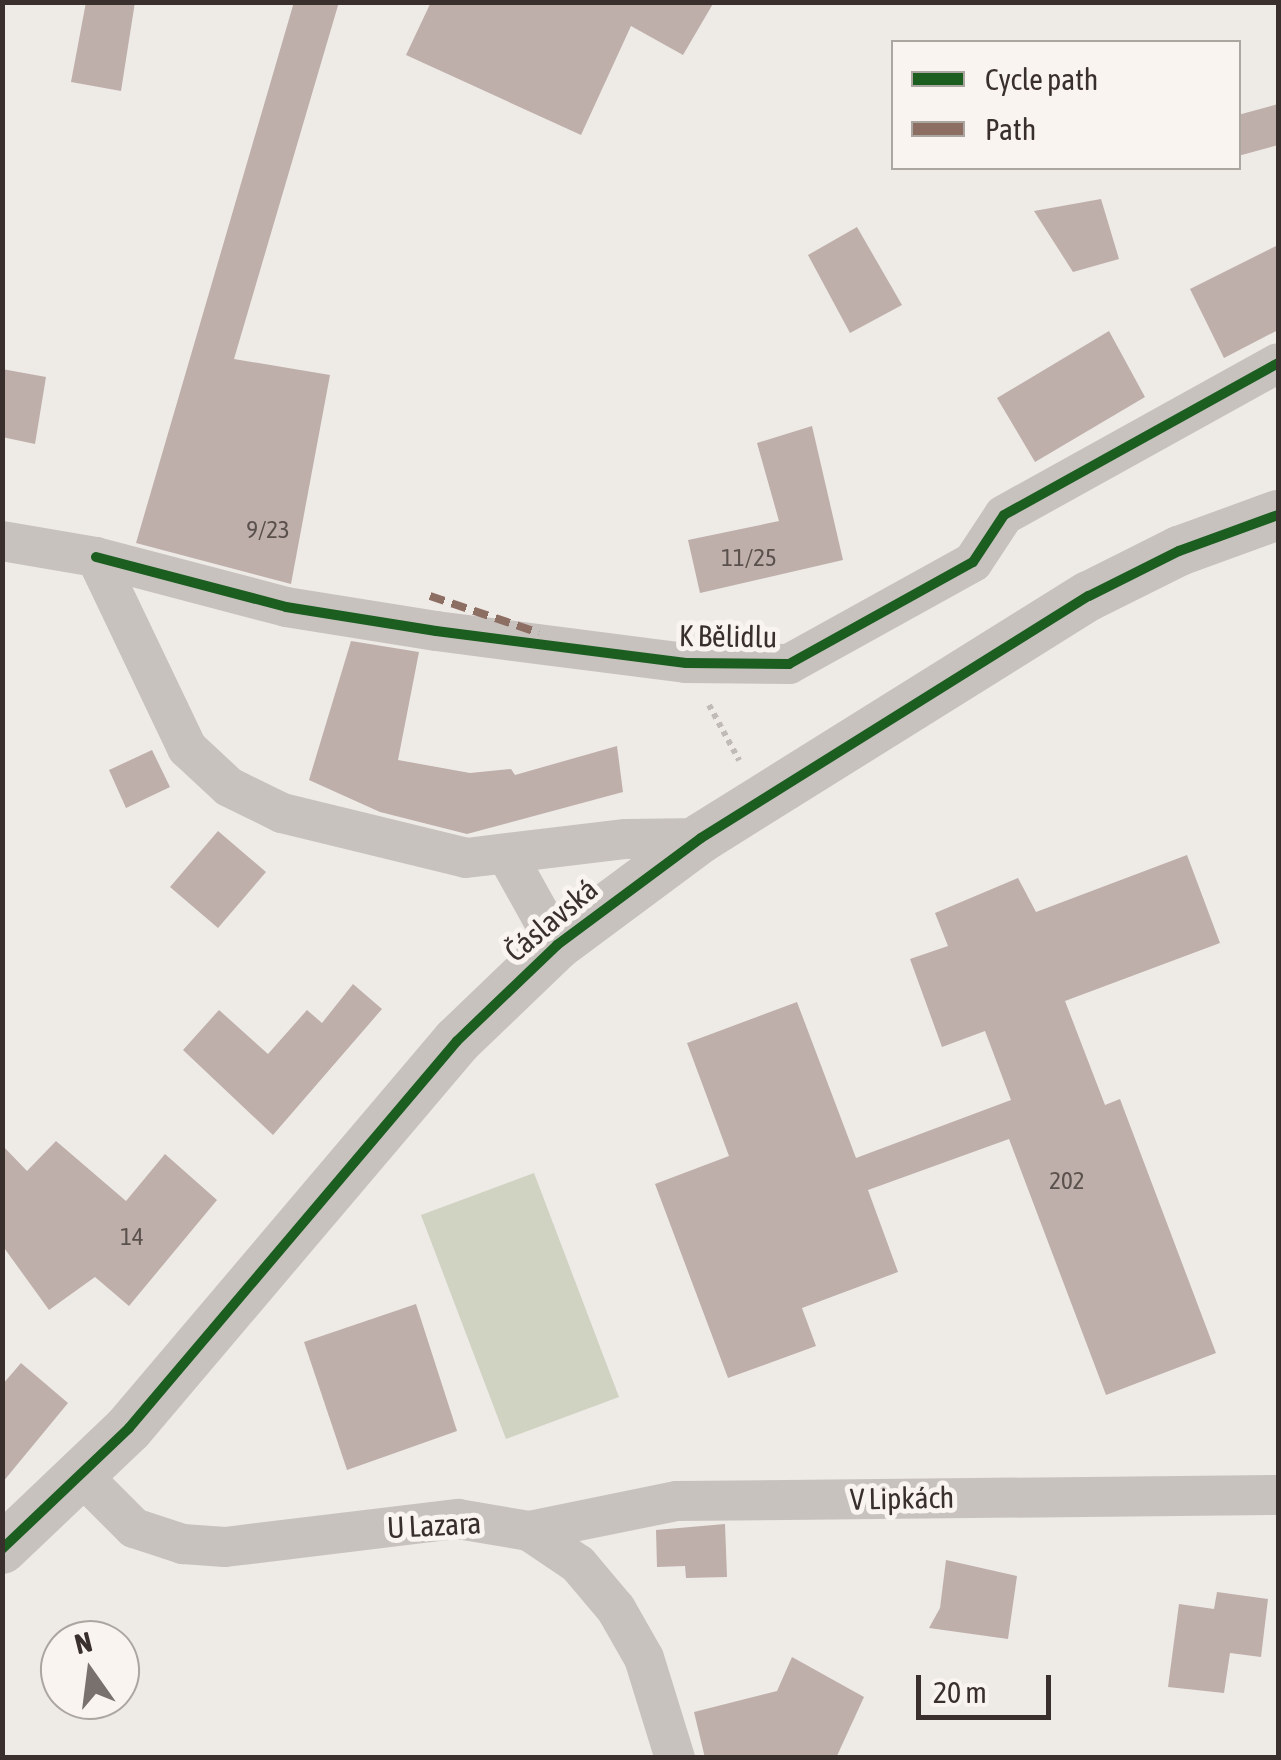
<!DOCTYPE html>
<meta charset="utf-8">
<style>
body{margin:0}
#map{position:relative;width:1281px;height:1760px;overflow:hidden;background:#eeeae6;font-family:"Asap Condensed",sans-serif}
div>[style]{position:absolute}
.green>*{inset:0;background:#d0d2c2}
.building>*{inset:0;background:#bfafaa}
.path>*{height:6px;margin-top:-3px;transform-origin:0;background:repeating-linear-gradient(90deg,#c1bbb7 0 5px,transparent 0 10px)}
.minor>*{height:40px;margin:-20px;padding:0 20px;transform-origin:20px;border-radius:20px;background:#c8c2bf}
.tertiary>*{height:50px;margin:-25px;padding:0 25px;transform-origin:25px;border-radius:25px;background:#c8c2bf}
.quiet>*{height:8px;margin-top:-4px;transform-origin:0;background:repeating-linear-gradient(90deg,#8d6e63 0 15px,transparent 0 23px)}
.cycleway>*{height:10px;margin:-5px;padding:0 5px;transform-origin:5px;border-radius:5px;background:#1b5e20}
span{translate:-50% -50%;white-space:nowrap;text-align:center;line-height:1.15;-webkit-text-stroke:10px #f9f4ef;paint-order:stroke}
.number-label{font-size:25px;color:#5a504c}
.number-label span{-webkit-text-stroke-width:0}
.street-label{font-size:30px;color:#39302d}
.frame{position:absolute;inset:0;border:5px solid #39302d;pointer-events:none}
.legend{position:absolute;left:891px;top:40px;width:350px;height:130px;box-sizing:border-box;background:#f9f4ef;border:2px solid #aca6a1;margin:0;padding:12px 18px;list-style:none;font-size:30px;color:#39302d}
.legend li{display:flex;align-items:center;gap:20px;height:50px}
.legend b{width:50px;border:2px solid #aca6a1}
.north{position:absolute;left:40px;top:1620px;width:100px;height:100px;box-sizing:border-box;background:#f9f4ef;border:2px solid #aca6a1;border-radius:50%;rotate:346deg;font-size:28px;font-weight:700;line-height:40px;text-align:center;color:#39302d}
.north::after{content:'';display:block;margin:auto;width:35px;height:45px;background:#78716e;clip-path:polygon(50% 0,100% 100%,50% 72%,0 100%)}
.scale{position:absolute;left:916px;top:1675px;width:135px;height:45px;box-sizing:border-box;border:5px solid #39302d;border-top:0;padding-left:12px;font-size:30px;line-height:35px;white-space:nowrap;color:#39302d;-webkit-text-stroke:8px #f9f4ef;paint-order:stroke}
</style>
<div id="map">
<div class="green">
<i style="clip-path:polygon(534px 1173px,619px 1397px,506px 1439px,421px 1215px)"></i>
</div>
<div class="building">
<i style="clip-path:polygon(86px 2px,135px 2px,121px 91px,71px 82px)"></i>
<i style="clip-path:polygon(294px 2px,339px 2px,234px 359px,330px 375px,291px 584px,136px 543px)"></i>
<i style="clip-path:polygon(431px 2px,714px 2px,683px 55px,631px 26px,581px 135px,406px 55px)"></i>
<i style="clip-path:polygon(1278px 104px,1278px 145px,1238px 156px,1238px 115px)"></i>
<i style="clip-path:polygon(1101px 199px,1119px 259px,1073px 272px,1034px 211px)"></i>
<i style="clip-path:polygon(857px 227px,902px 305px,850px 333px,808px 255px)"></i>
<i style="clip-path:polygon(1278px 245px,1278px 330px,1224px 358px,1190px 289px)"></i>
<i style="clip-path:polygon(1109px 331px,1145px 397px,1035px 462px,997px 398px)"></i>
<i style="clip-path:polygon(2px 369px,46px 377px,35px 444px,2px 437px)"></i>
<i style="clip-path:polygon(812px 426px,843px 560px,700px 593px,688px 540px,779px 521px,757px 443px)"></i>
<i style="clip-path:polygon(351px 641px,419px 652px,398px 760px,470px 773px,511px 769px,515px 775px,617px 746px,623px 792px,467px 834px,380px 812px,309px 780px)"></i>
<i style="clip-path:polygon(152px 750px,170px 787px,126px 808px,109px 770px)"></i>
<i style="clip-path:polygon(218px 831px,266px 872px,218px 928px,170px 887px)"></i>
<i style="clip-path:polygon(1187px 855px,1220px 943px,1065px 1001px,1105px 1105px,1120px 1099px,1216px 1353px,1106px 1395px,1009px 1139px,868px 1190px,898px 1272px,802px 1308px,816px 1346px,728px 1378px,655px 1184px,729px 1156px,687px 1043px,797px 1002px,856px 1158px,1011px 1100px,985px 1031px,942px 1047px,910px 959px,948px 946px,935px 913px,1018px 878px,1036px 912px)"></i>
<i style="clip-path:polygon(353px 984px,382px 1009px,273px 1135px,183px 1050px,219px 1010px,268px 1054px,307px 1010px,322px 1023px)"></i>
<i style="clip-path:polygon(56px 1141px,126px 1201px,165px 1154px,217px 1200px,129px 1306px,95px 1277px,49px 1310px,2px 1245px,2px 1145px,27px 1171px)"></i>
<i style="clip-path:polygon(416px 1304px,457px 1431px,347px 1470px,304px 1342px)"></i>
<i style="clip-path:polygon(21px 1363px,68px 1403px,2px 1483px,2px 1385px)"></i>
<i style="clip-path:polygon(725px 1524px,727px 1577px,686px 1578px,685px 1566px,657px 1567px,656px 1530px)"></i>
<i style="clip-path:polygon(946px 1560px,1017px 1576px,1008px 1639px,929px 1628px,940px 1608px)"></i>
<i style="clip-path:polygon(1217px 1592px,1268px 1599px,1261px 1657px,1230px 1653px,1224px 1693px,1168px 1687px,1179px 1604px,1214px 1609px)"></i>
<i style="clip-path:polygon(792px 1657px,864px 1697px,836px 1758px,705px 1758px,694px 1712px,777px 1691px)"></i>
</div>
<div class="path">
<i style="left:709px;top:705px;width:63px;rotate:61.4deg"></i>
</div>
<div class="minor">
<i style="left:2px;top:541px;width:95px;rotate:9.7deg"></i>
<i style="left:96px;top:557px;width:212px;rotate:64.5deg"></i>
<i style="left:187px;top:748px;width:57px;rotate:42.9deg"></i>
<i style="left:229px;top:787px;width:59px;rotate:26.1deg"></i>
<i style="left:282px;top:813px;width:189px;rotate:13.7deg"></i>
<i style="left:466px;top:858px;width:161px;rotate:-6.8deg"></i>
<i style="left:626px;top:839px;width:75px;rotate:-0.8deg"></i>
<i style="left:96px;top:557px;width:196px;rotate:14.7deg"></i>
<i style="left:286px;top:607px;width:152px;rotate:9.1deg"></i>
<i style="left:436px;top:631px;width:252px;rotate:7.3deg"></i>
<i style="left:686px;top:663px;width:103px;rotate:0.6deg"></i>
<i style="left:789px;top:664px;width:210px;rotate:-29deg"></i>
<i style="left:973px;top:562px;width:56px;rotate:-56.6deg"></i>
<i style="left:1004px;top:515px;width:313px;rotate:-29deg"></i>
<i style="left:508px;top:857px;width:101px;rotate:60.9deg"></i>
<i style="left:83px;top:1477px;width:72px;rotate:45deg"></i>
<i style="left:134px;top:1528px;width:52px;rotate:18.1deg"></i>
<i style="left:183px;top:1544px;width:42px;rotate:4.1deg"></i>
<i style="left:225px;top:1547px;width:235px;rotate:-6.9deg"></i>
<i style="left:458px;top:1519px;width:72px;rotate:9.6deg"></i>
<i style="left:529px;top:1531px;width:59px;rotate:34deg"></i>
<i style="left:578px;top:1564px;width:59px;rotate:49.8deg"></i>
<i style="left:616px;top:1609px;width:56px;rotate:60.3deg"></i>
<i style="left:644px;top:1658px;width:105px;rotate:72.8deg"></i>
<i style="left:529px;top:1531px;width:151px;rotate:-11.5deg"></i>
<i style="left:677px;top:1501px;width:601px;rotate:-0.57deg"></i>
</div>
<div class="tertiary">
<i style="left:2px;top:1549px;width:175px;rotate:-43.6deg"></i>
<i style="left:129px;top:1428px;width:507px;rotate:-49.72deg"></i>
<i style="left:457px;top:1041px;width:139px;rotate:-43.8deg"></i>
<i style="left:557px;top:945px;width:179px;rotate:-36.6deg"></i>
<i style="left:701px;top:838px;width:457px;rotate:-32deg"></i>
<i style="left:1089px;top:596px;width:101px;rotate:-26.6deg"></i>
<i style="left:1179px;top:551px;width:105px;rotate:-20deg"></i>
</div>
<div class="quiet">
<i style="left:430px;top:596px;width:115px;rotate:18.7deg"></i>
</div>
<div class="cycleway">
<i style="left:96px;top:557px;width:196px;rotate:14.7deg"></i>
<i style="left:286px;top:607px;width:152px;rotate:9.1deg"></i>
<i style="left:436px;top:631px;width:252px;rotate:7.3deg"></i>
<i style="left:686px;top:663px;width:103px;rotate:0.6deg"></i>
<i style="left:789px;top:664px;width:210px;rotate:-29deg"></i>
<i style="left:973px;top:562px;width:56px;rotate:-56.6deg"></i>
<i style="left:1004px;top:515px;width:313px;rotate:-29deg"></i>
<i style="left:2px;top:1549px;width:175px;rotate:-43.6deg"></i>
<i style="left:129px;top:1428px;width:507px;rotate:-49.72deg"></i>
<i style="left:457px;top:1041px;width:139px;rotate:-43.8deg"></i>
<i style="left:557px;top:945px;width:179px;rotate:-36.6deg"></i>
<i style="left:701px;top:838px;width:457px;rotate:-32deg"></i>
<i style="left:1089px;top:596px;width:101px;rotate:-26.6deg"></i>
<i style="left:1179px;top:551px;width:105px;rotate:-20deg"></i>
</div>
<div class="number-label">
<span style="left:268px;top:529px">9/23</span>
<span style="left:749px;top:557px">11/25</span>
<span style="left:1067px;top:1180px">202</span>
<span style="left:132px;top:1236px">14</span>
</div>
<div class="street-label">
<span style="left:728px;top:636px;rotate:1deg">K Bělidlu</span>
<span style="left:551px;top:920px;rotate:-40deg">Čáslavská</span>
<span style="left:902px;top:1498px;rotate:-1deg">V Lipkách</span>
<span style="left:434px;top:1525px;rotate:-3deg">U Lazara</span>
</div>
<div class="frame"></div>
<ul class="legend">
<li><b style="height:12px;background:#1b5e20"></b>Cycle path</li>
<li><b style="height:12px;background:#8d6e63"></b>Path</li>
</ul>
<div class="north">N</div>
<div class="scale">20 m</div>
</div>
